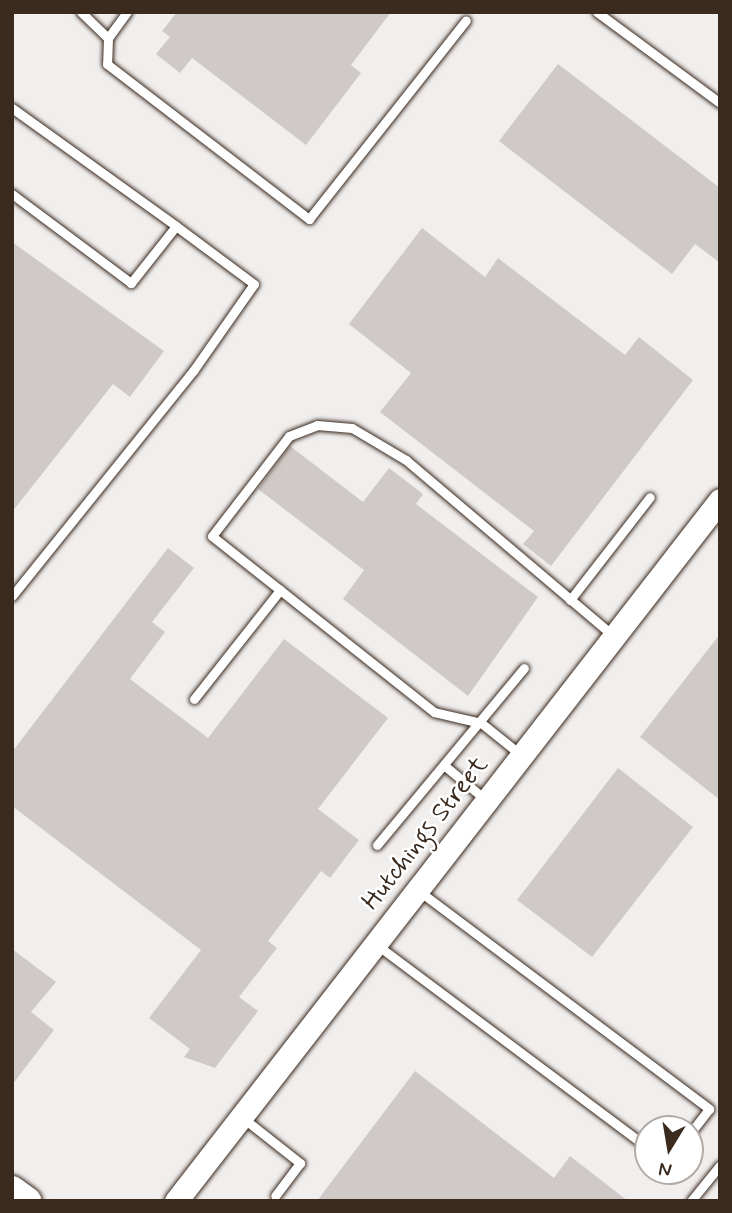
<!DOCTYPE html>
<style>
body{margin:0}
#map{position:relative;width:732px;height:1213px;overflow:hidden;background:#fff;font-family:Mynerve,sans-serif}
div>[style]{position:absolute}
.built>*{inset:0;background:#f1efee}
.building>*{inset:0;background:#cfcac7}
.roads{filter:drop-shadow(0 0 2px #3b2a1e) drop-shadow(0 0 2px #3b2a1e)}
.service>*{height:9px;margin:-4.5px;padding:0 4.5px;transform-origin:4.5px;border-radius:4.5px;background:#fff}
.tertiary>*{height:23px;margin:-11.5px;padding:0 11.5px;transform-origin:11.5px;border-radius:11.5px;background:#fff}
.primary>*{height:28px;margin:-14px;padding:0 14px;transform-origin:14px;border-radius:14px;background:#fff}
span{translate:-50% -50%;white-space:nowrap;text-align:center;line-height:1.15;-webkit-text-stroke:5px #fff;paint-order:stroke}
.street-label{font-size:26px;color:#3b2a1e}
.frame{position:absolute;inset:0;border:14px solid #3b2a1e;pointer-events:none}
.north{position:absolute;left:634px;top:1115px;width:70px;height:70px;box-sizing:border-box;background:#fff;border:2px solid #b1aaa5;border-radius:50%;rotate:191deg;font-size:19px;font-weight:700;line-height:28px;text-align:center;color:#3b2a1e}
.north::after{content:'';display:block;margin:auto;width:24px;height:32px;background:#3b2a1e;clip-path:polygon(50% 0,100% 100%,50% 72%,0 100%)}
</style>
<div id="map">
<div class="built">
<i style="clip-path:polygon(evenodd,12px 12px,720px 12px,720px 1201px,12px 1201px,12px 12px,648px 1129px,690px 1129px,690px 1171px,648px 1171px,648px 1129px)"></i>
</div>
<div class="building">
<i style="clip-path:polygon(177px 12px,391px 12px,351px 65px,361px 73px,306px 145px,192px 58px,180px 73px,156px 54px,170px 37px,162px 31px)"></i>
<i style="clip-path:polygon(558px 64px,720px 188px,720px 263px,695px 244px,672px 274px,499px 141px)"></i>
<i style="clip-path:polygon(422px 228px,485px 277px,498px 258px,625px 355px,639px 337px,693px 380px,551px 566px,523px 544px,534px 531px,380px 412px,411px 373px,349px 324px)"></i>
<i style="clip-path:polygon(12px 242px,164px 351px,130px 397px,113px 384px,12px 512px)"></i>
<i style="clip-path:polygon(290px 446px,363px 502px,389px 468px,423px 494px,416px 504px,538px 597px,468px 696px,343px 599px,364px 570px,258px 489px)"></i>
<i style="clip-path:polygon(168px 548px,194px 568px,152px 622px,165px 632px,130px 679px,208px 738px,284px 639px,388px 718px,318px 809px,359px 840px,330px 878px,321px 871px,268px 941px,277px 948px,239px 997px,258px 1011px,215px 1068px,184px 1057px,190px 1049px,149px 1018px,201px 950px,12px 806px,12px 752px)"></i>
<i style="clip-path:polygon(720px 634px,720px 800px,640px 737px)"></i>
<i style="clip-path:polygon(618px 768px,693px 827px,592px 957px,517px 900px)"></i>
<i style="clip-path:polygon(12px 949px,56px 982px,31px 1012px,54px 1030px,12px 1085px)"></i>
<i style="clip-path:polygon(415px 1071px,554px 1178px,570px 1156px,628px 1201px,317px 1201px)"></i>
</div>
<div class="roads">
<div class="service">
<i style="left:81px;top:12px;width:37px;rotate:44deg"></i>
<i style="left:108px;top:38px;width:26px;rotate:92deg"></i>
<i style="left:107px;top:64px;width:255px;rotate:37.5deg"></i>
<i style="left:309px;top:219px;width:253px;rotate:-51.7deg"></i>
<i style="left:597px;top:12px;width:153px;rotate:36.5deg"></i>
<i style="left:108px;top:38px;width:32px;rotate:-54deg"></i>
<i style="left:12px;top:108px;width:202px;rotate:35.7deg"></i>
<i style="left:176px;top:226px;width:73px;rotate:128.3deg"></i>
<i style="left:131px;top:283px;width:149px;rotate:-143.2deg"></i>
<i style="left:12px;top:596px;width:289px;rotate:-51.2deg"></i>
<i style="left:193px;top:371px;width:106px;rotate:-55deg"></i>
<i style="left:254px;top:284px;width:97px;rotate:-143.4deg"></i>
<i style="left:570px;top:600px;width:130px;rotate:-52.2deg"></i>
<i style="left:194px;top:699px;width:139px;rotate:-51.7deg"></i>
<i style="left:521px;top:755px;width:51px;rotate:-141.3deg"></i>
<i style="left:481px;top:723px;width:48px;rotate:-166.8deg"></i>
<i style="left:434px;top:712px;width:283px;rotate:-141.6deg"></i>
<i style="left:212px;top:536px;width:126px;rotate:-52.4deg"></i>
<i style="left:289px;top:436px;width:30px;rotate:-21deg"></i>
<i style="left:317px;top:425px;width:35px;rotate:5deg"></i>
<i style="left:352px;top:428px;width:63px;rotate:30.7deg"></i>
<i style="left:406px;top:460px;width:270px;rotate:40.3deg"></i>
<i style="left:445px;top:766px;width:53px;rotate:39.7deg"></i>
<i style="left:377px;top:845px;width:230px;rotate:-50.3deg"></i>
<i style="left:419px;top:891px;width:363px;rotate:36.9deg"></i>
<i style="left:709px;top:1109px;width:31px;rotate:128deg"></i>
<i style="left:377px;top:945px;width:339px;rotate:36.8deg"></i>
<i style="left:243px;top:1118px;width:73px;rotate:38.3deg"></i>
<i style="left:300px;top:1163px;width:41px;rotate:127.1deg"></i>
<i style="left:691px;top:1201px;width:46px;rotate:-51.1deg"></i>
</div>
<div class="tertiary">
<i style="left:176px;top:1201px;width:887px;rotate:-52.19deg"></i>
</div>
<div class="primary">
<i style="left:12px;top:1190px;width:19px;rotate:36deg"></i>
</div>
</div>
<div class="street-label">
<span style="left:426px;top:834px;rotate:-52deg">Hutchings Street</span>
</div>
<div class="frame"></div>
<div class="north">N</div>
</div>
